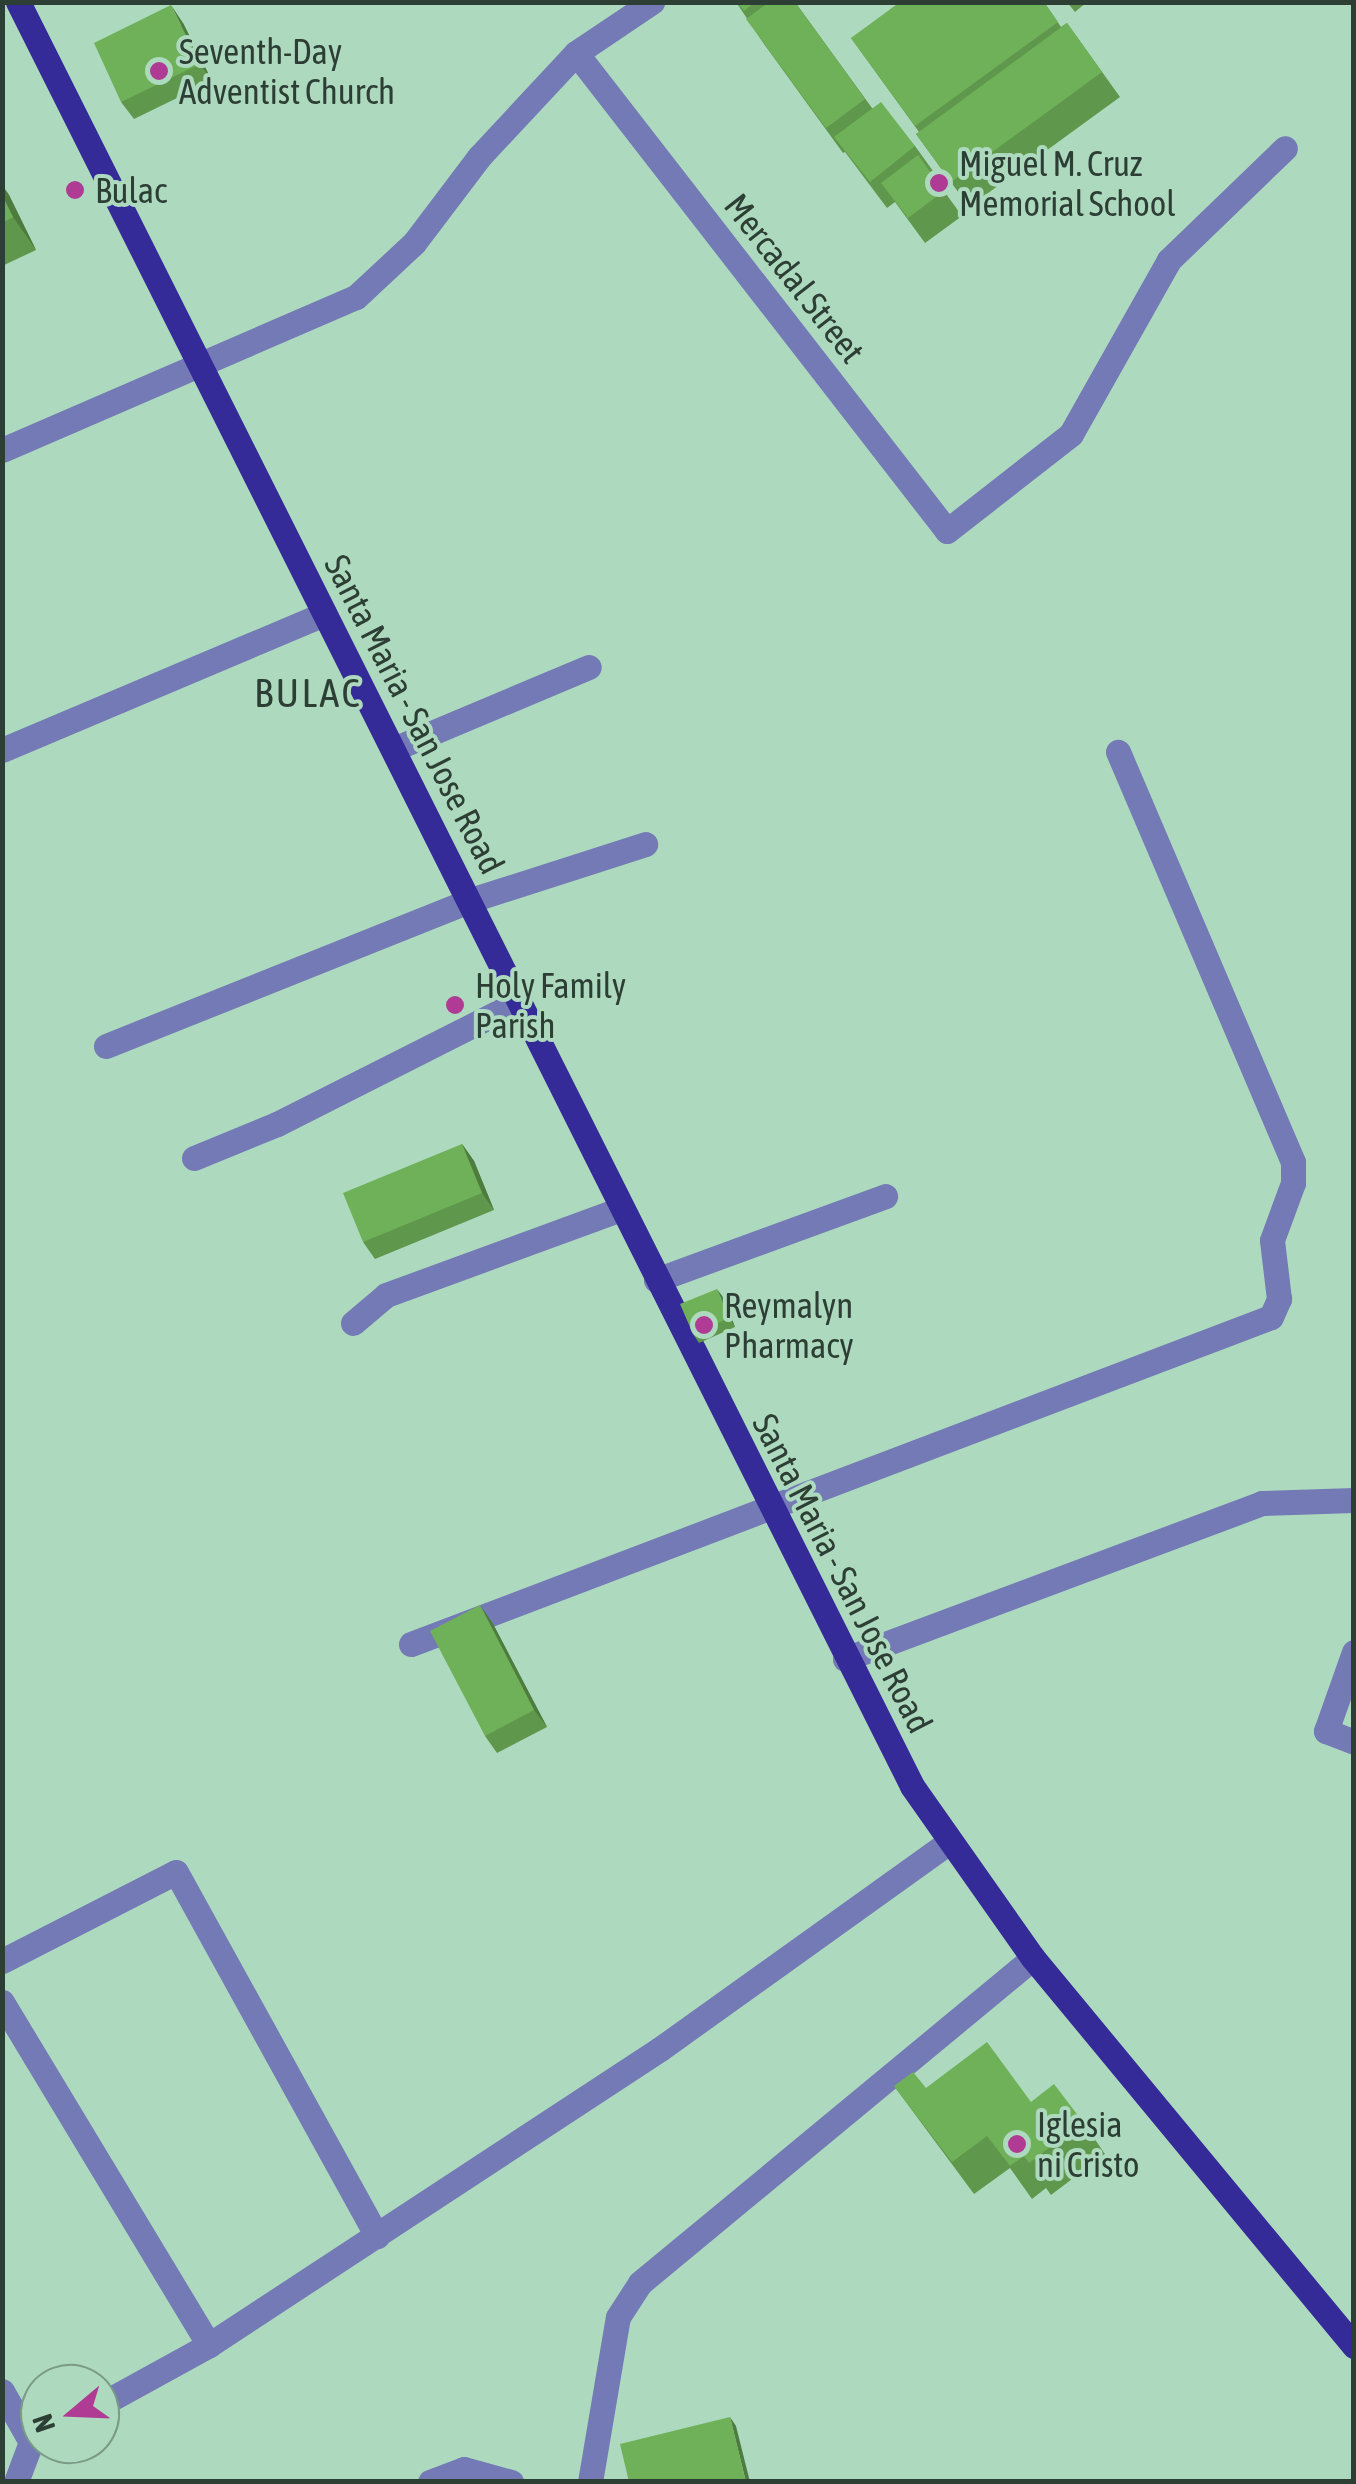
<!DOCTYPE html>
<style>
body{margin:0}
#map{position:relative;width:1356px;height:2484px;overflow:hidden;background:#add9be;font-family:"Asap Condensed",sans-serif}
div>[style]{position:absolute}
.minor>*{height:25px;margin:-12.5px;padding:0 12.5px;transform-origin:12.5px;border-radius:12.5px;background:#737ab5}
.major>*{height:25px;margin:-12.5px;padding:0 12.5px;transform-origin:12.5px;border-radius:12.5px;background:#342b98}
.wall>*{inset:0;background:#5f984c}
.shaded-wall>*{inset:0;background:#4e7c3e}
.building>*{inset:0;background:#6fb158}
.dots>*{width:28px;height:28px;translate:-50% -50%;box-sizing:border-box;border:5px solid #add9be;border-radius:50%}
span{translate:-50% -50%;white-space:nowrap;text-align:center;line-height:1.15;-webkit-text-stroke:8px #add9be;paint-order:stroke}
.poi-label{font-size:35px;color:#2d3f34}
.left{translate:0 -50%;text-align:left}
.street-label{font-size:35px;color:#2d3f34}
.quarter-label{font-size:40px;color:#2d3f34;letter-spacing:2.5px}
.frame{position:absolute;inset:0;border:5px solid #2d3f34;pointer-events:none}
.north{position:absolute;left:20px;top:2364px;width:100px;height:100px;box-sizing:border-box;background:#add9be;border:2px solid #7a9b87;border-radius:50%;rotate:251deg;font-size:28px;font-weight:700;line-height:40px;text-align:center;color:#2d3f34}
.north::after{content:'';display:block;margin:auto;width:35px;height:45px;background:#af3b94;clip-path:polygon(50% 0,100% 100%,50% 72%,0 100%)}
</style>
<div id="map">
<div class="minor">
<i style="left:576px;top:53px;width:92px;rotate:-33.9deg"></i>
<i style="left:2px;top:450px;width:386px;rotate:-23.4deg"></i>
<i style="left:356px;top:297px;width:79px;rotate:-43deg"></i>
<i style="left:414px;top:243px;width:108px;rotate:-52.9deg"></i>
<i style="left:479px;top:157px;width:142px;rotate:-47deg"></i>
<i style="left:576px;top:53px;width:605px;rotate:52.18deg"></i>
<i style="left:947px;top:531px;width:157px;rotate:-38deg"></i>
<i style="left:1071px;top:434px;width:200px;rotate:-60.6deg"></i>
<i style="left:1169px;top:260px;width:161px;rotate:-44deg"></i>
<i style="left:396px;top:748px;width:209px;rotate:-22.8deg"></i>
<i style="left:2px;top:750px;width:350px;rotate:-22.9deg"></i>
<i style="left:106px;top:1046px;width:393px;rotate:-21.8deg"></i>
<i style="left:471px;top:900px;width:183px;rotate:-17.8deg"></i>
<i style="left:194px;top:1158px;width:90px;rotate:-22.3deg"></i>
<i style="left:277px;top:1124px;width:272px;rotate:-26.8deg"></i>
<i style="left:656px;top:1280px;width:244px;rotate:-20.1deg"></i>
<i style="left:353px;top:1323px;width:43px;rotate:-40.3deg"></i>
<i style="left:386px;top:1295px;width:250px;rotate:-20.1deg"></i>
<i style="left:411px;top:1644px;width:920px;rotate:-20.82deg"></i>
<i style="left:1271px;top:1317px;width:20px;rotate:-66deg"></i>
<i style="left:1279px;top:1299px;width:59px;rotate:-96.8deg"></i>
<i style="left:1272px;top:1240px;width:61px;rotate:-69.8deg"></i>
<i style="left:1293px;top:1183px;width:21px;rotate:-90deg"></i>
<i style="left:1293px;top:1162px;width:446px;rotate:-113.1deg"></i>
<i style="left:1354px;top:1652px;width:84px;rotate:109.5deg"></i>
<i style="left:1326px;top:1731px;width:30px;rotate:21deg"></i>
<i style="left:845px;top:1659px;width:445px;rotate:-20.5deg"></i>
<i style="left:1262px;top:1503px;width:92px;rotate:-1.9deg"></i>
<i style="left:2px;top:1961px;width:195px;rotate:-27.1deg"></i>
<i style="left:176px;top:1872px;width:416px;rotate:61.1deg"></i>
<i style="left:2px;top:2002px;width:401px;rotate:58.9deg"></i>
<i style="left:2px;top:2391px;width:59px;rotate:60.4deg"></i>
<i style="left:100px;top:2405px;width:124px;rotate:-28.8deg"></i>
<i style="left:209px;top:2345px;width:539px;rotate:-33.28deg"></i>
<i style="left:660px;top:2049px;width:354px;rotate:-35.6deg"></i>
<i style="left:16px;top:2482px;width:43px;rotate:-69.4deg"></i>
<i style="left:31px;top:2442px;width:10px;rotate:-29deg"></i>
<i style="left:430px;top:2482px;width:36px;rotate:-21deg"></i>
<i style="left:464px;top:2469px;width:49px;rotate:15.5deg"></i>
<i style="left:590px;top:2482px;width:167px;rotate:-80.4deg"></i>
<i style="left:618px;top:2317px;width:40px;rotate:-57.1deg"></i>
<i style="left:640px;top:2283px;width:510px;rotate:-39.59deg"></i>
</div>
<div class="major">
<i style="left:18px;top:2px;width:1995px;rotate:63.38deg"></i>
<i style="left:912px;top:1786px;width:210px;rotate:54.9deg"></i>
<i style="left:1033px;top:1958px;width:504px;rotate:50.4deg"></i>
</div>
<div class="wall">
<i style="clip-path:polygon(736px 2px,795px 2px,872px 108px,915px 146px,933px 171px,931px 173px,962px 216px,925px 243px,895px 202px,887px 208px,845px 152px,843px 153px,764px 44px)"></i>
<i style="clip-path:polygon(1044px 2px,1061px 27px,1067px 23px,1120px 97px,969px 207px,916px 134px,919px 132px,851px 38px)"></i>
<i style="clip-path:polygon(1067px 2px,1087px 2px,1075px 12px)"></i>
<i style="clip-path:polygon(183px 23px,212px 81px,134px 119px,121px 102px)"></i>
<i style="clip-path:polygon(2px 185px,9px 195px,36px 250px,2px 266px)"></i>
<i style="clip-path:polygon(462px 1144px,474px 1161px,494px 1210px,375px 1259px,363px 1242px)"></i>
<i style="clip-path:polygon(723px 1297px,735px 1327px,699px 1343px,693px 1334px)"></i>
<i style="clip-path:polygon(492px 1622px,547px 1727px,497px 1753px,485px 1736px)"></i>
<i style="clip-path:polygon(894px 2086px,926px 2088px,1031px 2102px,1083px 2122px,1105px 2154px,1051px 2195px,1046px 2188px,1032px 2199px,1010px 2168px,974px 2194px)"></i>
</div>
<div class="shaded-wall">
<i style="clip-path:polygon(171px 5px,183px 23px,212px 81px,200px 64px)"></i>
<i style="clip-path:polygon(2px 185px,9px 195px,36px 250px,13px 217px,2px 195px)"></i>
<i style="clip-path:polygon(462px 1144px,474px 1161px,494px 1210px,482px 1193px)"></i>
<i style="clip-path:polygon(717px 1289px,723px 1297px,735px 1327px,729px 1318px)"></i>
<i style="clip-path:polygon(480px 1605px,492px 1622px,547px 1727px,534px 1710px)"></i>
<i style="clip-path:polygon(730px 2417px,736px 2426px,750px 2482px,746px 2482px)"></i>
</div>
<div class="building">
<i style="clip-path:polygon(737px 2px,755px 2px,744px 11px)"></i>
<i style="clip-path:polygon(769px 2px,795px 2px,865px 99px,826px 128px,746px 19px)"></i>
<i style="clip-path:polygon(900px 2px,1044px 2px,1058px 22px,915px 126px,851px 38px)"></i>
<i style="clip-path:polygon(171px 5px,200px 64px,121px 102px,94px 43px)"></i>
<i style="clip-path:polygon(1067px 23px,1102px 72px,951px 182px,916px 134px)"></i>
<i style="clip-path:polygon(881px 102px,915px 146px,870px 182px,834px 137px)"></i>
<i style="clip-path:polygon(918px 155px,944px 191px,908px 218px,881px 183px)"></i>
<i style="clip-path:polygon(2px 195px,13px 217px,2px 223px)"></i>
<i style="clip-path:polygon(462px 1144px,482px 1193px,363px 1242px,343px 1193px)"></i>
<i style="clip-path:polygon(717px 1289px,729px 1318px,693px 1334px,680px 1304px)"></i>
<i style="clip-path:polygon(480px 1605px,534px 1710px,485px 1736px,430px 1631px)"></i>
<i style="clip-path:polygon(987px 2042px,1031px 2102px,1054px 2084px,1083px 2122px,1029px 2163px,1024px 2156px,1010px 2166px,987px 2136px,952px 2162px,894px 2086px,913px 2072px,926px 2088px)"></i>
<i style="clip-path:polygon(730px 2417px,746px 2482px,629px 2482px,620px 2444px)"></i>
</div>
<div class="dots">
<i style="left:159px;top:71px;background:#af3b94"></i>
<i style="left:939px;top:183px;background:#af3b94"></i>
<i style="left:75px;top:190px;background:#af3b94"></i>
<i style="left:455px;top:1005px;background:#af3b94"></i>
<i style="left:704px;top:1325px;background:#af3b94"></i>
<i style="left:1017px;top:2144px;background:#af3b94"></i>
</div>
<div class="poi-label">
<span class="left" style="left:179px;top:71px">Seventh-Day<br>Adventist Church</span>
<span class="left" style="left:959px;top:183px">Miguel M. Cruz<br>Memorial School</span>
<span class="left" style="left:95px;top:190px">Bulac</span>
<span class="left" style="left:475px;top:1005px">Holy Family<br>Parish</span>
<span class="left" style="left:724px;top:1325px">Reymalyn<br>Pharmacy</span>
<span class="left" style="left:1037px;top:2144px">Iglesia<br>ni Cristo</span>
</div>
<div class="street-label">
<span style="left:795px;top:278px;rotate:52deg">Mercadal Street</span>
<span style="left:415px;top:714px;rotate:63deg">Santa Maria - San Jose Road</span>
<span style="left:843px;top:1573px;rotate:63deg">Santa Maria - San Jose Road</span>
</div>
<div class="quarter-label">
<span style="left:308px;top:693px">BULAC</span>
</div>
<div class="frame"></div>
<div class="north">N</div>
</div>
